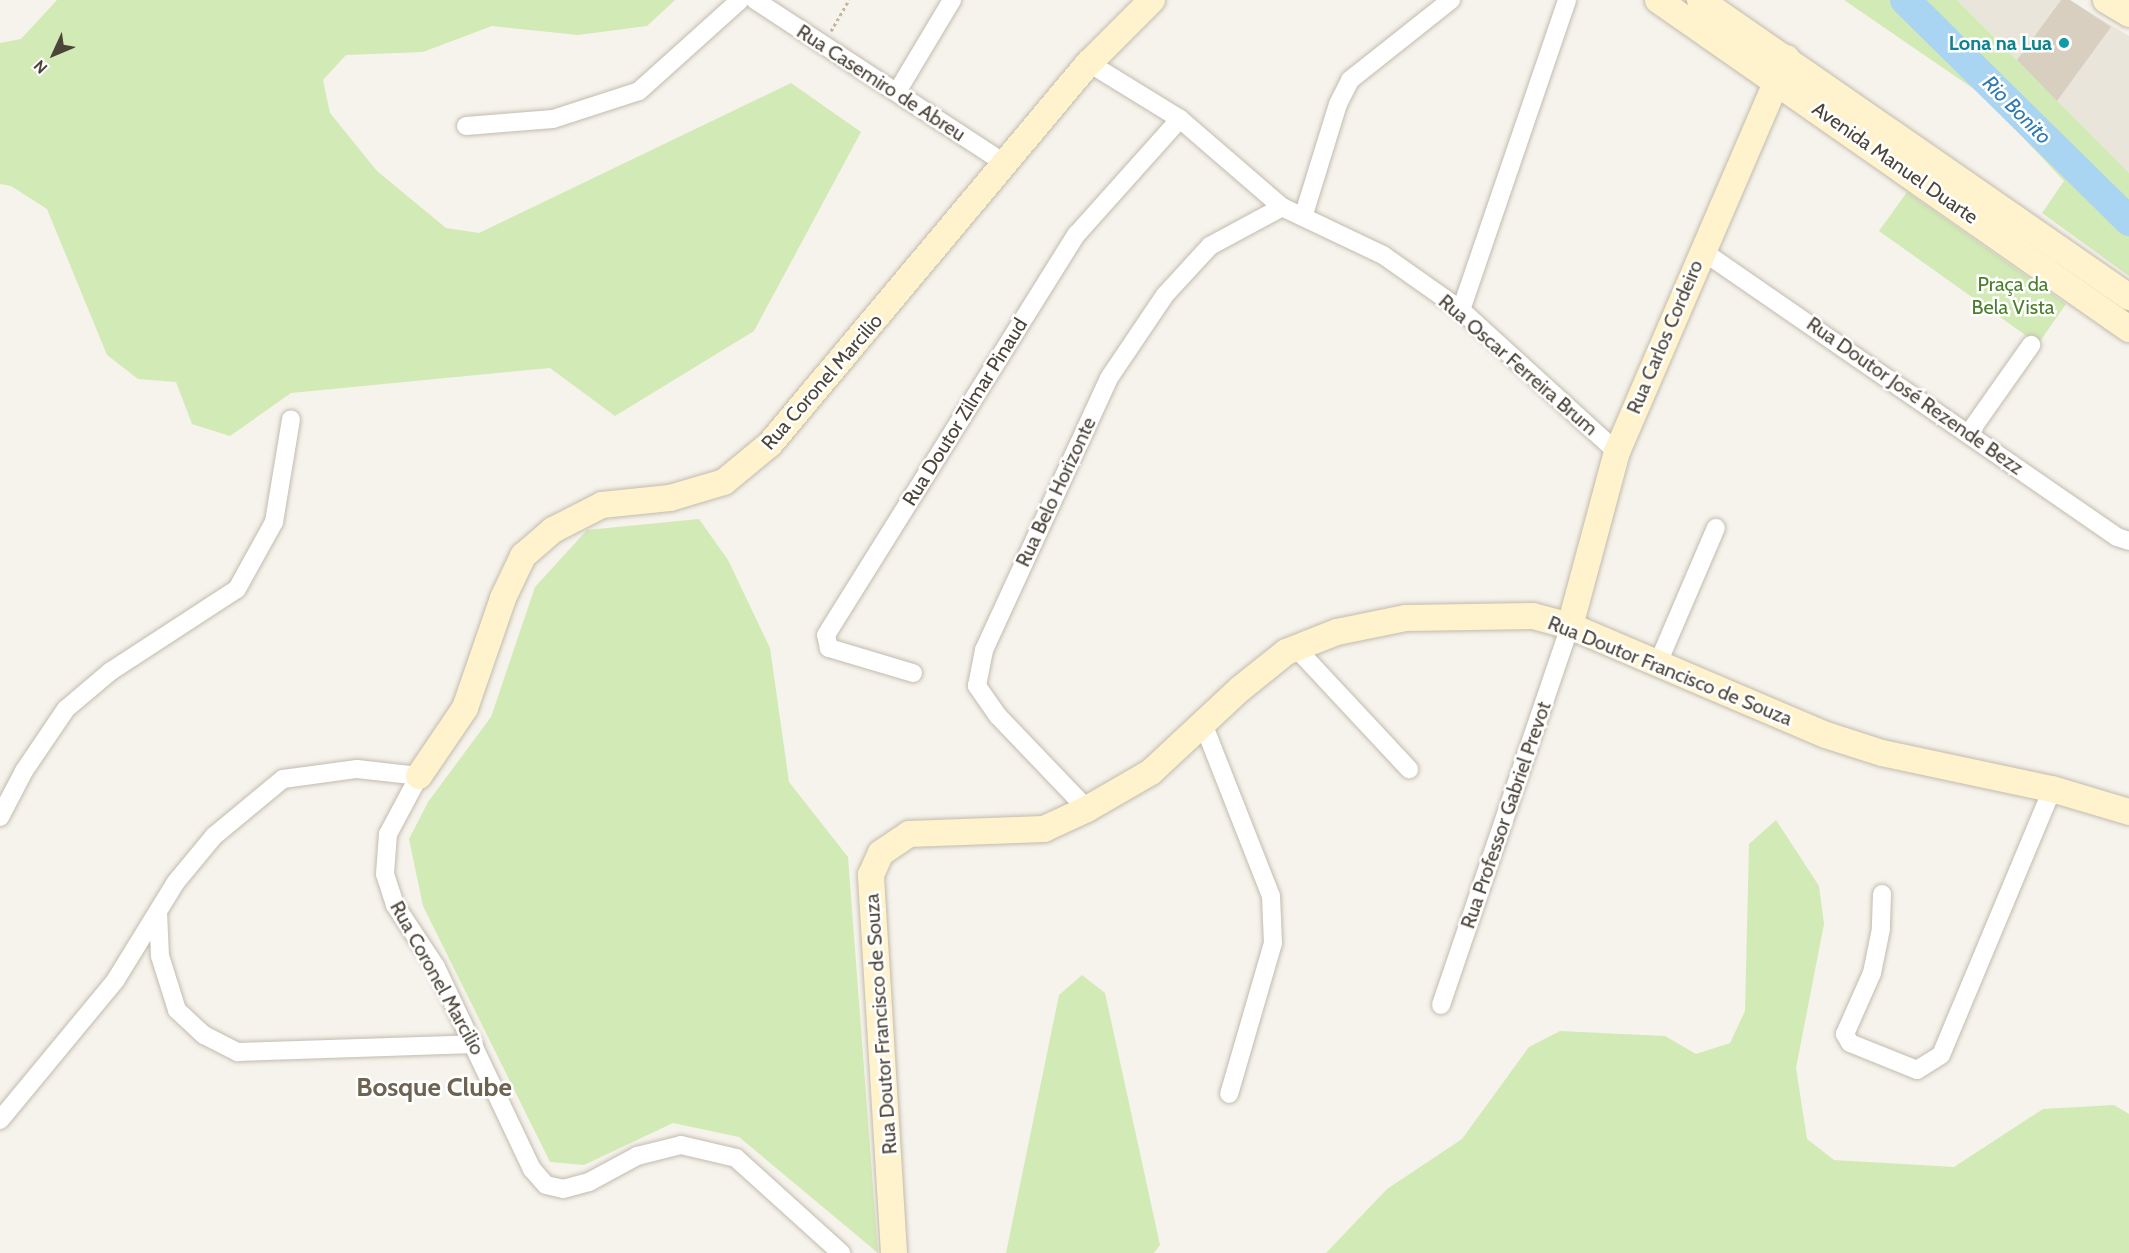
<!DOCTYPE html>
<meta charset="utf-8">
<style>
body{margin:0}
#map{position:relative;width:2129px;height:1253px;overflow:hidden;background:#f6f3ec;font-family:Cabin,sans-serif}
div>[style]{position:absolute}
.residential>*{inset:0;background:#eae5da}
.green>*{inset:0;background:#d2eab5}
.river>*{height:30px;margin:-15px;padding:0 15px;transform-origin:15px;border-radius:15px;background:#a9d4f2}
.building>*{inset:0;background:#d8cfc1}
.path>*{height:3px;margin-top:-1.5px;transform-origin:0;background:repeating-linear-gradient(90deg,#c4b79f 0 3px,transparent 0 6px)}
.roads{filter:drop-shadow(0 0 2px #c2bbae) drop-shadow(0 0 2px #c2bbae)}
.street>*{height:18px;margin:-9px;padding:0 9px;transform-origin:9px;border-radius:9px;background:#fff}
.secondary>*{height:26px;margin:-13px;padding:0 13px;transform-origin:13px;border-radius:13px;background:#fff3cd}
.dots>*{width:16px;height:16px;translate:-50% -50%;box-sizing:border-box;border:3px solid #fff;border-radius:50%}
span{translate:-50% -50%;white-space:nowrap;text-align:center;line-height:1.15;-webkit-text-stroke:5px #fff;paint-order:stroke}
.culture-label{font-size:20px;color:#0d838f;font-weight:700}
.right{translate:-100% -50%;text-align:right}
.street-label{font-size:20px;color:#4b4439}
.park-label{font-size:20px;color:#4a7f2a}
.water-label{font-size:21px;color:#2e7ab2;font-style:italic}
.district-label{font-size:26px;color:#6e6250;font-weight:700}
.north{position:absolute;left:24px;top:24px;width:60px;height:60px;-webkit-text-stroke:4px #fff;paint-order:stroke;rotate:226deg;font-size:16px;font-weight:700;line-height:24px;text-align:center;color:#4b4439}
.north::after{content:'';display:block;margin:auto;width:21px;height:27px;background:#4b4439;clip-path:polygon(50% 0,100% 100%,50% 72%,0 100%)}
</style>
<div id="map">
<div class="residential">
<i style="clip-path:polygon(1957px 0,2070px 0,2129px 36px,2129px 173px)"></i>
</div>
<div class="green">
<i style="clip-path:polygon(57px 0,675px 0,647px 26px,578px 35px,492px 26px,423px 52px,346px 55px,323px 80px,330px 113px,377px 171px,446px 228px,479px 233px,791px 83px,861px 132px,754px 331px,615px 416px,550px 368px,291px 393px,230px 436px,192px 424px,176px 382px,138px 379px,107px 355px,47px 209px,11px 186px,0 184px,0 43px,21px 39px)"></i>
<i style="clip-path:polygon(1844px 0,1957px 0,2129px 173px,2129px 276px,2042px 213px,2064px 181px,1984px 96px)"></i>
<i style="clip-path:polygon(1907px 192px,2066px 304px,2038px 344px,1879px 231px)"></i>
<i style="clip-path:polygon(699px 519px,728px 560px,770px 648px,789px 782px,848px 857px,878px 1253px,739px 1137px,673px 1123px,584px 1165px,550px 1162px,423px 906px,409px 839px,428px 802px,491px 717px,535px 587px,587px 530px)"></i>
<i style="clip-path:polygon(1776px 820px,1819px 886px,1824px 924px,1796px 1068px,1807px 1139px,1834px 1160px,1954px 1167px,2043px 1109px,2114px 1105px,2129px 1114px,2129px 1253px,1326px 1253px,1387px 1189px,1462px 1139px,1529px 1047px,1560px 1031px,1665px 1036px,1696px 1054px,1730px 1043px,1745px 1011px,1749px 844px)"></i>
<i style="clip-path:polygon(1082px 975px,1105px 993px,1160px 1245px,1154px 1253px,1006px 1253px,1059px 995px)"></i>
</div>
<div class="river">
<i style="left:1905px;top:0;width:315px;rotate:44.6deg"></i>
</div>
<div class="building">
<i style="clip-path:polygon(2061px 0,2070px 0,2111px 27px,2057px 101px,2017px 60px)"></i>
</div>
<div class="path">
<i style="left:831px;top:31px;width:36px;rotate:-60deg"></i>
</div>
<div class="roads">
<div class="street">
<i style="left:755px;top:0;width:301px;rotate:33.2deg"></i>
<i style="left:1089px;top:63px;width:107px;rotate:31.6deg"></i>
<i style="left:1180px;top:119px;width:135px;rotate:40.8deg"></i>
<i style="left:1282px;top:207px;width:112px;rotate:25.4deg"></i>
<i style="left:1383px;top:255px;width:95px;rotate:35.2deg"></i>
<i style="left:1461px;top:310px;width:211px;rotate:42.3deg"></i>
<i style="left:897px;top:92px;width:107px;rotate:-59.1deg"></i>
<i style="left:466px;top:126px;width:87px;rotate:-4.6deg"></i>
<i style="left:553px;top:119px;width:90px;rotate:-18deg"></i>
<i style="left:639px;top:91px;width:136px;rotate:-42deg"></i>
<i style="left:1304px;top:214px;width:115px;rotate:-72.8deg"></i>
<i style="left:1338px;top:104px;width:27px;rotate:-63deg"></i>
<i style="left:1350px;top:80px;width:129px;rotate:-38.4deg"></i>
<i style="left:1701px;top:250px;width:505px;rotate:34.6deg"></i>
<i style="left:2117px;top:537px;width:13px;rotate:18deg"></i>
<i style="left:1461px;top:310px;width:328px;rotate:-71.1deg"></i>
<i style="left:1969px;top:433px;width:108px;rotate:-54.8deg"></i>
<i style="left:1296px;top:648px;width:166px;rotate:47deg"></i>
<i style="left:1658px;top:663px;width:147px;rotate:-66.8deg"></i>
<i style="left:913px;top:673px;width:88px;rotate:-163.4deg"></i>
<i style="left:829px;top:648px;width:13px;rotate:-103deg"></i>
<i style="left:826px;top:635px;width:473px;rotate:-58deg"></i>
<i style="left:1077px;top:234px;width:154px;rotate:-48.2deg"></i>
<i style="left:1204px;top:726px;width:183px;rotate:68.5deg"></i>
<i style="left:1271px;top:896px;width:47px;rotate:87.6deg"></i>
<i style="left:1273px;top:943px;width:157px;rotate:106.2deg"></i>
<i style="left:1087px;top:809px;width:129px;rotate:-133.7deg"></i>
<i style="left:998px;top:716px;width:37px;rotate:-125deg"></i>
<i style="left:977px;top:686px;width:37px;rotate:-79deg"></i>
<i style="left:984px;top:650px;width:299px;rotate:-65.3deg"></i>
<i style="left:1109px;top:378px;width:100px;rotate:-56deg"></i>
<i style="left:1165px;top:295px;width:67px;rotate:-47.4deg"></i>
<i style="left:1210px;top:246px;width:82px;rotate:-28.4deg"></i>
<i style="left:0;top:817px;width:52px;rotate:-62.4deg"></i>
<i style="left:24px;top:771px;width:75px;rotate:-55.9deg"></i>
<i style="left:66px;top:709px;width:59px;rotate:-40.2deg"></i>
<i style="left:111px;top:671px;width:150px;rotate:-33.1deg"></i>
<i style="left:237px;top:589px;width:77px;rotate:-61.1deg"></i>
<i style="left:274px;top:522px;width:104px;rotate:-80.6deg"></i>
<i style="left:1882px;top:894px;width:35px;rotate:92deg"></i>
<i style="left:1881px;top:929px;width:45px;rotate:101.6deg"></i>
<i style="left:1872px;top:973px;width:67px;rotate:113.9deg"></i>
<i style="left:1845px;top:1034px;width:10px;rotate:61deg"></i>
<i style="left:1850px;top:1043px;width:72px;rotate:21.9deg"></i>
<i style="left:1917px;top:1070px;width:28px;rotate:-32deg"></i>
<i style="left:1941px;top:1055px;width:288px;rotate:-67.3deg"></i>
<i style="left:158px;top:912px;width:44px;rotate:87.4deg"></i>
<i style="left:160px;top:956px;width:57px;rotate:72.5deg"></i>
<i style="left:177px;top:1010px;width:37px;rotate:43deg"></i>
<i style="left:204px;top:1035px;width:38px;rotate:27deg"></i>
<i style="left:238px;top:1052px;width:236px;rotate:-1.9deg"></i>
<i style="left:1441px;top:1005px;width:400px;rotate:-71.2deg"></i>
<i style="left:0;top:1120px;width:180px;rotate:-50.4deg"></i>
<i style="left:115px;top:981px;width:116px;rotate:-58.4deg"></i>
<i style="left:176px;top:882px;width:60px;rotate:-50.4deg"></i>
<i style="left:214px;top:836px;width:89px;rotate:-39.6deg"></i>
<i style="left:283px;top:779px;width:75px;rotate:-7.7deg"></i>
<i style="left:357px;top:769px;width:62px;rotate:6.4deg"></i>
<i style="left:419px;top:776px;width:66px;rotate:118.1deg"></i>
<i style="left:388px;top:834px;width:40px;rotate:94.3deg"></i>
<i style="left:385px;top:874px;width:33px;rotate:72deg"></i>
<i style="left:395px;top:905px;width:74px;rotate:56.5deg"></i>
<i style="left:436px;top:967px;width:224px;rotate:64.6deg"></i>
<i style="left:532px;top:1169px;width:21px;rotate:49deg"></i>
<i style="left:546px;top:1185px;width:17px;rotate:13deg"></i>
<i style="left:563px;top:1189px;width:27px;rotate:-15deg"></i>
<i style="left:589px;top:1182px;width:55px;rotate:-28.4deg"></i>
<i style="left:637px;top:1156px;width:45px;rotate:-14deg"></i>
<i style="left:681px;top:1145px;width:57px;rotate:13.3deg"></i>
<i style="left:736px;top:1158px;width:142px;rotate:42.1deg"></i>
</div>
<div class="secondary">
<i style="left:1658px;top:0;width:575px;rotate:34.93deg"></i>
<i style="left:1700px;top:0;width:522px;rotate:34.7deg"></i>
<i style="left:2106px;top:0;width:27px;rotate:31deg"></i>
<i style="left:1570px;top:626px;width:180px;rotate:-74.9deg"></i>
<i style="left:1617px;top:452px;width:429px;rotate:-66.7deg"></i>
<i style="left:419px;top:776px;width:82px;rotate:-55.9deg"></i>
<i style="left:465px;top:708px;width:116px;rotate:-70.9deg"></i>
<i style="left:503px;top:598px;width:47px;rotate:-64.5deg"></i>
<i style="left:523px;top:556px;width:40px;rotate:-41deg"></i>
<i style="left:553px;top:530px;width:55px;rotate:-27deg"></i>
<i style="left:602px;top:505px;width:68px;rotate:-5.9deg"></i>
<i style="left:670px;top:498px;width:56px;rotate:-16.5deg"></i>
<i style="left:724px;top:482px;width:60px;rotate:-39.6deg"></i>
<i style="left:770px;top:444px;width:497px;rotate:-50.1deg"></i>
<i style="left:1089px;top:63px;width:89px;rotate:-45deg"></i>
<i style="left:894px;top:1253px;width:379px;rotate:-93.5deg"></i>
<i style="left:871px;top:875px;width:24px;rotate:-66deg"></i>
<i style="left:881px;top:853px;width:34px;rotate:-34deg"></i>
<i style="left:909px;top:834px;width:135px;rotate:-2.1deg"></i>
<i style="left:1044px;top:829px;width:47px;rotate:-24.9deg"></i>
<i style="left:1087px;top:809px;width:74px;rotate:-30deg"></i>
<i style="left:1151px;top:772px;width:122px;rotate:-43deg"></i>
<i style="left:1240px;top:689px;width:59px;rotate:-38.8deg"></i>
<i style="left:1286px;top:652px;width:55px;rotate:-21.4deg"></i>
<i style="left:1337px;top:632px;width:70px;rotate:-11.5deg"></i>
<i style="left:1406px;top:618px;width:127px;rotate:-0.9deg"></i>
<i style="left:1533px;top:616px;width:38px;rotate:15deg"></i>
<i style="left:1570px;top:626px;width:278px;rotate:23.1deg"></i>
<i style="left:1826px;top:735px;width:59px;rotate:17.8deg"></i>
<i style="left:1882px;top:753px;width:174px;rotate:12deg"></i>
<i style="left:2052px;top:789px;width:80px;rotate:16.6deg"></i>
</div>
</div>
<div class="dots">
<i style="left:2064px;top:43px;background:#0f9aa8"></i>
</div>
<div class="culture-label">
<span class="right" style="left:2052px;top:43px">Lona na Lua</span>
</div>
<div class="street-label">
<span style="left:881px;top:83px;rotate:33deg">Rua Casemiro de Abreu</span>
<span style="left:1895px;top:163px;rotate:35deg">Avenida Manuel Duarte</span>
<span style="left:1665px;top:337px;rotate:-67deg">Rua Carlos Cordeiro</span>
<span style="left:1518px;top:365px;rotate:41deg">Rua Oscar Ferreira Brum</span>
<span style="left:822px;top:382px;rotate:-49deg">Rua Coronel Marcilio</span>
<span style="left:1915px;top:396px;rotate:35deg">Rua Doutor José Rezende Bezz</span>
<span style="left:965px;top:412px;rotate:-58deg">Rua Doutor Zilmar Pinaud</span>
<span style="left:1056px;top:492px;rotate:-65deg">Rua Belo Horizonte</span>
<span style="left:1670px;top:671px;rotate:22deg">Rua Doutor Francisco de Souza</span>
<span style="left:1506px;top:815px;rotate:-71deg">Rua Professor Gabriel Prevot</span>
<span style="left:437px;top:978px;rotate:61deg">Rua Coronel Marcilio</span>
<span style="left:881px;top:1024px;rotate:-94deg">Rua Doutor Francisco de Souza</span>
</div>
<div class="park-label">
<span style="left:2013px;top:296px">Praça da<br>Bela Vista</span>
</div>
<div class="water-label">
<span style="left:2017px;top:110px;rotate:45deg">Rio Bonito</span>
</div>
<div class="district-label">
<span style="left:434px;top:1088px">Bosque Clube</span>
</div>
<div class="north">N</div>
</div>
